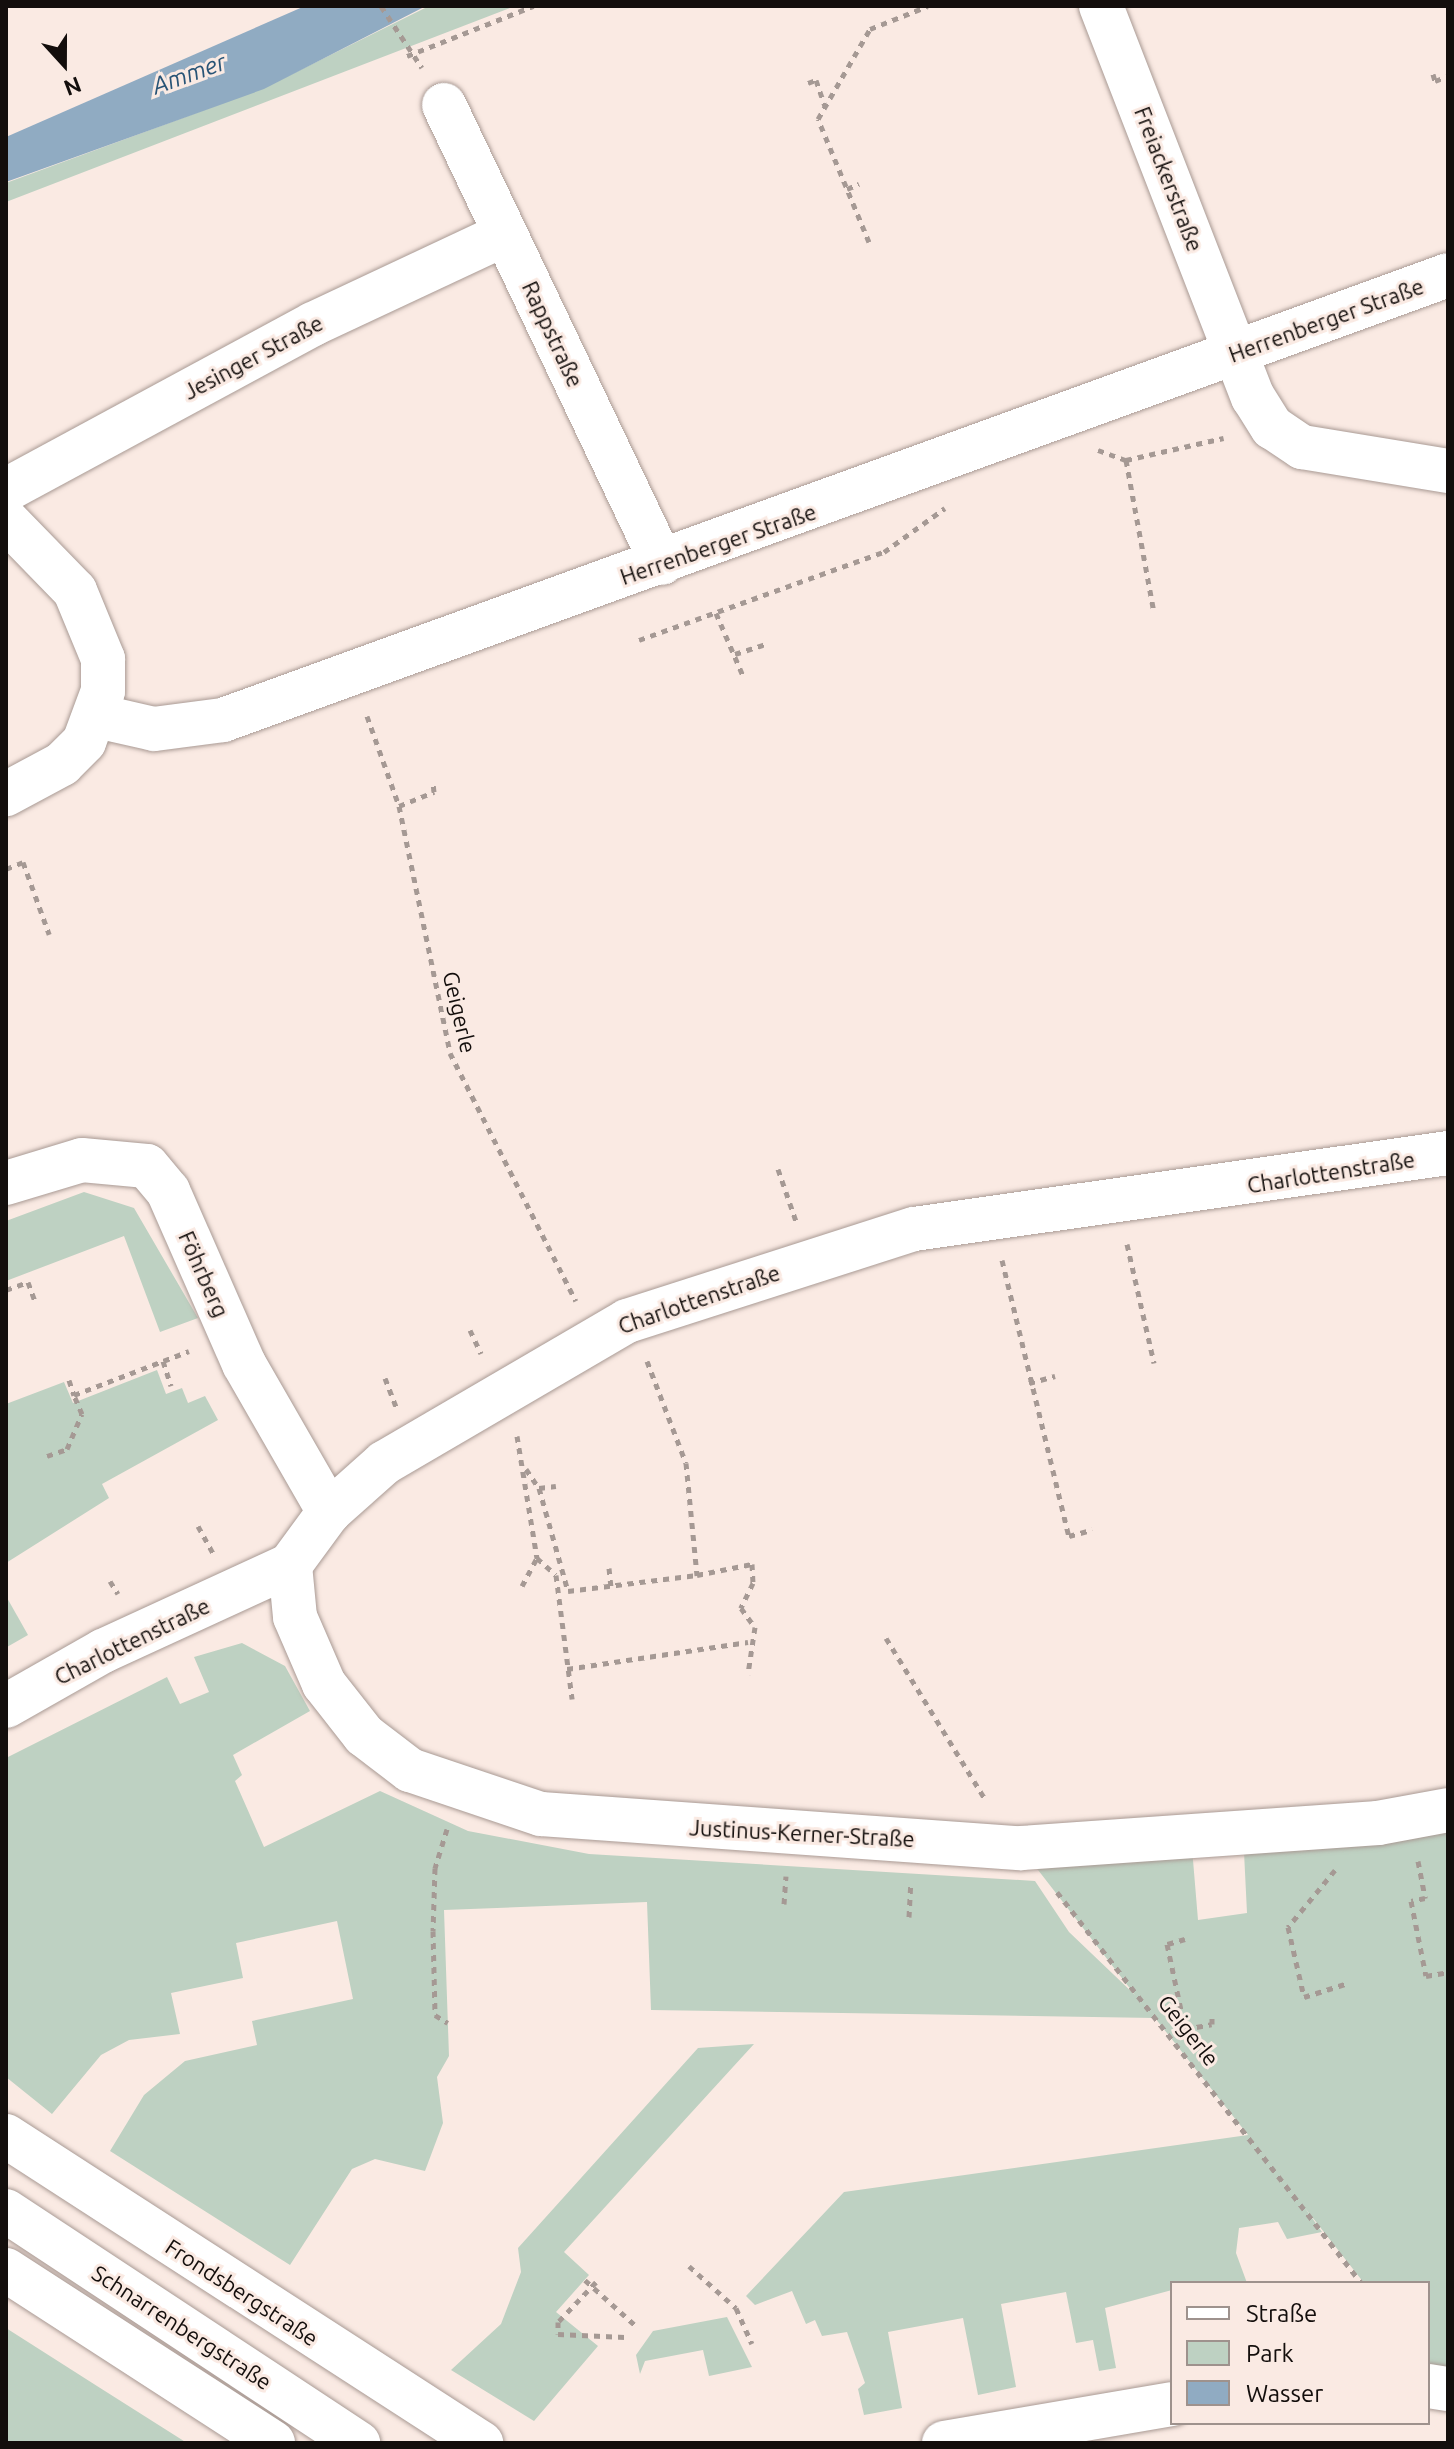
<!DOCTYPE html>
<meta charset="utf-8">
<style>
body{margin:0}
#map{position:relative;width:1454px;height:2449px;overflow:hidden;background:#faeae3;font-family:Ubuntu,sans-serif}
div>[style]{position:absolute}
.green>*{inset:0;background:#bed1c2}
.water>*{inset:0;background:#90abc2}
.path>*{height:5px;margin-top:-2.5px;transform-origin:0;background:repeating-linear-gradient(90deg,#a59994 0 6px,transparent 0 12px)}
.roads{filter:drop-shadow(0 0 2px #a99a94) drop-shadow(0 0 2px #a99a94)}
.minor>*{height:44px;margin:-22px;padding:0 22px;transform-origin:22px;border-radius:22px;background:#fff}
span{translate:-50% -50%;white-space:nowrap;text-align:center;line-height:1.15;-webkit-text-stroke:6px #faeae3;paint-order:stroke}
.street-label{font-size:22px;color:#130e0c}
.water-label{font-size:24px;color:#285476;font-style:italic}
.frame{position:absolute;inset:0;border:8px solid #130e0c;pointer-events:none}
.legend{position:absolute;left:1170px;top:2281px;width:260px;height:144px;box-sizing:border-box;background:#faeae3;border:2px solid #9e928d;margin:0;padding:10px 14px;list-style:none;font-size:24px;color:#130e0c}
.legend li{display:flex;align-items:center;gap:16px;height:40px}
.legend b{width:40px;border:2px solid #9e928d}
.north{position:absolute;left:24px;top:24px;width:80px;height:80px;-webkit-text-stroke:6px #faeae3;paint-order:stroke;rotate:159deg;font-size:22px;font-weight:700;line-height:32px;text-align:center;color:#130e0c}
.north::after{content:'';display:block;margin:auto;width:28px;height:36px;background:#130e0c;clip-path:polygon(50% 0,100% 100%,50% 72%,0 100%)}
</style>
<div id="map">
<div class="green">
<i style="clip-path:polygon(429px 6px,515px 6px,6px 202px,6px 183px,264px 88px)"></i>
<i style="clip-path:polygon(84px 1192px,134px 1208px,198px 1318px,160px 1332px,124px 1236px,6px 1281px,6px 1221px)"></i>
<i style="clip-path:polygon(157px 1370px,166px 1394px,182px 1388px,188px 1403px,205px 1396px,218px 1420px,102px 1484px,109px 1498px,6px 1563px,6px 1404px,64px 1382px,73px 1403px)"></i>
<i style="clip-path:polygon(6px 1596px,28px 1635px,7px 1647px,6px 1644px)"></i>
<i style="clip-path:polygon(242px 1643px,285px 1666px,310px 1711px,233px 1755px,242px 1775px,235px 1781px,264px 1847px,380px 1791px,468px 1831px,589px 1854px,1035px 1881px,1069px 1932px,1135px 1995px,1021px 1848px,1191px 1836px,1198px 1920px,1247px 1913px,1243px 1832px,1448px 1810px,1448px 2389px,1428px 2363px,1428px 2283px,1364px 2283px,1305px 2208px,1322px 2232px,1287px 2239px,1278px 2222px,1239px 2228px,1236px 2253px,1247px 2283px,1172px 2283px,1172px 2290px,1105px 2308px,1116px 2368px,1099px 2371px,1093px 2340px,1076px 2343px,1066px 2292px,1001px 2304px,1016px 2387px,978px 2395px,963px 2318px,888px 2332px,902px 2408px,864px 2415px,858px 2389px,865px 2383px,847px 2332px,822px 2336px,815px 2320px,806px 2324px,792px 2291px,755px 2305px,746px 2296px,844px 2192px,1248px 2135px,1155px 2018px,651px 2010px,647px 1902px,444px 1910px,449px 2056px,437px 2077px,443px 2123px,425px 2171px,375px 2159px,352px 2169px,290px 2265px,110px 2151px,144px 2095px,185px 2061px,257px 2045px,252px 2021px,353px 1999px,337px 1921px,236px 1943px,243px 1978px,171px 1993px,180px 2034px,129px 2040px,101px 2055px,52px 2114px,6px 2077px,6px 1758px,167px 1677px,180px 1704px,209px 1692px,194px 1657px)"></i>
<i style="clip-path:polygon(754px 2044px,564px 2252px,589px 2275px,556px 2312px,598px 2346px,534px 2421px,451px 2370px,501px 2324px,521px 2272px,518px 2248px,698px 2048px)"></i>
<i style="clip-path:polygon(727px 2317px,752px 2367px,709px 2376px,703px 2350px,645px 2361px,640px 2374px,636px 2355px,653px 2331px)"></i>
<i style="clip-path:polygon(6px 2328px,97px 2386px,187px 2443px,6px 2443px)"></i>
</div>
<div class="water">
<i style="clip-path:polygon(305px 6px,426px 6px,264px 89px,6px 182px,6px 137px)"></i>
</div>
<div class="path">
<i style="left:381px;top:6px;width:74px;rotate:56.5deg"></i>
<i style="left:407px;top:56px;width:136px;rotate:-21.6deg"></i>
<i style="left:1433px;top:74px;width:7px;rotate:74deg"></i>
<i style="left:1435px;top:81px;width:14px;rotate:-21deg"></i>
<i style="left:808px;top:83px;width:9px;rotate:-21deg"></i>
<i style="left:816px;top:80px;width:28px;rotate:71deg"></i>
<i style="left:847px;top:189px;width:13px;rotate:-23deg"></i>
<i style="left:869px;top:242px;width:133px;rotate:-112.5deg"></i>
<i style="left:818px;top:119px;width:104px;rotate:-60deg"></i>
<i style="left:870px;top:29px;width:62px;rotate:-21.6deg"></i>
<i style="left:1098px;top:450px;width:30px;rotate:20deg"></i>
<i style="left:1126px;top:460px;width:100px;rotate:-12.7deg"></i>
<i style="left:1126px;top:460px;width:155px;rotate:79.6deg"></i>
<i style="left:716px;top:613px;width:71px;rotate:66.7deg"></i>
<i style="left:639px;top:640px;width:260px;rotate:-19.8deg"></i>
<i style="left:884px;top:552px;width:75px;rotate:-35.8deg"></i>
<i style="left:735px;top:654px;width:32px;rotate:-18deg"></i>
<i style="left:367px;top:716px;width:96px;rotate:70.4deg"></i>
<i style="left:399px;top:806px;width:252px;rotate:78.3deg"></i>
<i style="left:450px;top:1053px;width:278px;rotate:63.1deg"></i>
<i style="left:399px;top:806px;width:38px;rotate:-22deg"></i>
<i style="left:434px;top:792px;width:9px;rotate:-96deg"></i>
<i style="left:6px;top:869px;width:18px;rotate:-22deg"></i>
<i style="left:23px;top:862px;width:77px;rotate:70.1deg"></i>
<i style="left:778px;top:1169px;width:55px;rotate:70.9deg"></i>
<i style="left:1127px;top:1244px;width:122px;rotate:77.2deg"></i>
<i style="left:1002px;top:1260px;width:284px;rotate:76.4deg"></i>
<i style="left:1069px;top:1536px;width:24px;rotate:-15deg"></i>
<i style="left:6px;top:1290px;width:23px;rotate:-20deg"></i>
<i style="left:28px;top:1282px;width:23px;rotate:70deg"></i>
<i style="left:470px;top:1330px;width:26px;rotate:65deg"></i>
<i style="left:163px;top:1361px;width:26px;rotate:72deg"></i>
<i style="left:647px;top:1361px;width:109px;rotate:69.1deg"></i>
<i style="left:686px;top:1463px;width:113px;rotate:84.4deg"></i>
<i style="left:697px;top:1575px;width:56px;rotate:-11.3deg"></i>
<i style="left:752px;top:1564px;width:19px;rotate:87deg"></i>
<i style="left:753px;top:1583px;width:28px;rotate:116deg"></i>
<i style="left:741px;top:1608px;width:24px;rotate:54deg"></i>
<i style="left:755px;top:1627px;width:48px;rotate:98.5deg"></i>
<i style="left:385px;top:1378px;width:31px;rotate:69deg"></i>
<i style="left:69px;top:1380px;width:16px;rotate:72deg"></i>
<i style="left:74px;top:1395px;width:123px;rotate:-20.9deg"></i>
<i style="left:1029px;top:1383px;width:27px;rotate:-15deg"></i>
<i style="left:517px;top:1436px;width:124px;rotate:80.7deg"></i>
<i style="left:537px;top:1558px;width:25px;rotate:42deg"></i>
<i style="left:556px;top:1575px;width:125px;rotate:82.6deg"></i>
<i style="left:47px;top:1456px;width:21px;rotate:-19deg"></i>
<i style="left:67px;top:1449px;width:38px;rotate:-67deg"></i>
<i style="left:82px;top:1414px;width:21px;rotate:-113deg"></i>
<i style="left:526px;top:1469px;width:23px;rotate:56deg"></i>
<i style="left:539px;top:1488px;width:17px;rotate:-7deg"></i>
<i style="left:539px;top:1488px;width:107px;rotate:74.3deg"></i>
<i style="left:568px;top:1591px;width:130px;rotate:-7.1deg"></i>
<i style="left:198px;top:1526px;width:31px;rotate:61deg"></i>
<i style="left:609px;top:1568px;width:20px;rotate:84deg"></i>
<i style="left:110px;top:1581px;width:15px;rotate:58deg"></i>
<i style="left:522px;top:1586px;width:32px;rotate:-62deg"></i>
<i style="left:886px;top:1638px;width:189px;rotate:58.4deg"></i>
<i style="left:567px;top:1669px;width:183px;rotate:-8.5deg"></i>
<i style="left:447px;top:1829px;width:41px;rotate:107.1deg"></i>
<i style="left:435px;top:1868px;width:63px;rotate:91.8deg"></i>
<i style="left:433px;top:1931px;width:84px;rotate:88.6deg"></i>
<i style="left:435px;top:2015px;width:15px;rotate:32deg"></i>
<i style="left:1418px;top:1861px;width:38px;rotate:79deg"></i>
<i style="left:1425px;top:1898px;width:14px;rotate:168deg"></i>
<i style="left:1411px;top:1901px;width:76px;rotate:78.7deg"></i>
<i style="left:1426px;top:1976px;width:22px;rotate:-10deg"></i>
<i style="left:1335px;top:1870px;width:74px;rotate:129.5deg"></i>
<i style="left:1288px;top:1927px;width:72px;rotate:77.1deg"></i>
<i style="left:1304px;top:1997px;width:43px;rotate:-17.6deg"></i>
<i style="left:1057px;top:1892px;width:495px;rotate:52.1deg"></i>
<i style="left:784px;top:1904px;width:28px;rotate:-86deg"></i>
<i style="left:909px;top:1917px;width:33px;rotate:-87deg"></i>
<i style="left:1185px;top:1939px;width:19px;rotate:164deg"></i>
<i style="left:1167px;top:1944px;width:87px;rotate:78deg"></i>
<i style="left:1185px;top:2029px;width:27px;rotate:-10deg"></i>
<i style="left:1212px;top:2024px;width:8px;rotate:-90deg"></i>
<i style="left:689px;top:2266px;width:63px;rotate:41.8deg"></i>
<i style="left:736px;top:2308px;width:39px;rotate:66deg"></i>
<i style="left:585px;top:2280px;width:67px;rotate:42deg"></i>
<i style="left:596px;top:2282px;width:55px;rotate:133.5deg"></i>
<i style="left:558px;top:2322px;width:12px;rotate:90deg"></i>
<i style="left:558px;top:2334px;width:67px;rotate:2.6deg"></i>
</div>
<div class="roads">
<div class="minor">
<i style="left:1101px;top:6px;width:420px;rotate:68.8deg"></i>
<i style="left:1253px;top:397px;width:36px;rotate:58deg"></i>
<i style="left:1272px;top:427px;width:36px;rotate:34deg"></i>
<i style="left:1302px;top:447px;width:148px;rotate:9.3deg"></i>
<i style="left:444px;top:105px;width:507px;rotate:64.55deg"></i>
<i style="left:6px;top:490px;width:349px;rotate:-28.4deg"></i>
<i style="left:313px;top:324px;width:212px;rotate:-25.1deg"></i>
<i style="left:6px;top:520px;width:99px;rotate:45.8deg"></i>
<i style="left:75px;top:591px;width:74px;rotate:67.6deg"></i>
<i style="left:103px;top:659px;width:32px;rotate:90deg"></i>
<i style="left:103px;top:691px;width:54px;rotate:110.4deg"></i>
<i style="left:84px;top:742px;width:31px;rotate:135deg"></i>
<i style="left:62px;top:764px;width:64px;rotate:151.8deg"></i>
<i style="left:97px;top:716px;width:58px;rotate:12.8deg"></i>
<i style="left:154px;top:729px;width:70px;rotate:-7.4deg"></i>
<i style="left:223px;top:720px;width:1303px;rotate:-19.96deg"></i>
<i style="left:6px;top:1183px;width:79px;rotate:-16.8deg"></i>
<i style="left:82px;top:1160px;width:65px;rotate:5.3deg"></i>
<i style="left:147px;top:1166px;width:33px;rotate:50deg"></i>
<i style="left:168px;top:1191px;width:189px;rotate:66.3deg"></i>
<i style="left:244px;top:1364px;width:171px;rotate:60.1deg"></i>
<i style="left:290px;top:1565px;width:52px;rotate:84.5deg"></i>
<i style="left:295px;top:1617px;width:73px;rotate:66.6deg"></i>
<i style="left:324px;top:1684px;width:65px;rotate:51.9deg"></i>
<i style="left:364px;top:1735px;width:58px;rotate:37.3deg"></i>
<i style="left:410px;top:1770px;width:138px;rotate:18.6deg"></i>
<i style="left:541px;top:1814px;width:481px;rotate:4.1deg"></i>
<i style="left:1021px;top:1848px;width:358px;rotate:-4deg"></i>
<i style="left:1378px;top:1823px;width:71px;rotate:-10.5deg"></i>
<i style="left:6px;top:1706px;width:112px;rotate:-29.6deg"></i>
<i style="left:103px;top:1651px;width:206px;rotate:-24.7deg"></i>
<i style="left:290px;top:1565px;width:66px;rotate:-53.7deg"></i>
<i style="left:329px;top:1512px;width:74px;rotate:-41.7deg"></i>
<i style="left:384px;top:1463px;width:281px;rotate:-30.3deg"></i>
<i style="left:627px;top:1321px;width:301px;rotate:-17.8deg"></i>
<i style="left:914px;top:1229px;width:539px;rotate:-8.1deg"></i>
<i style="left:6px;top:2136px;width:566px;rotate:32.88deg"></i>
<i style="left:6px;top:2211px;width:422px;rotate:33.4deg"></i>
<i style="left:6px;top:2270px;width:318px;rotate:32.9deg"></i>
<i style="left:1428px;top:2386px;width:20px;rotate:9deg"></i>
<i style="left:944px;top:2443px;width:231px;rotate:-9.7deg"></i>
</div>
</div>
<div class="street-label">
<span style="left:1169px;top:179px;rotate:69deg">Freiackerstraße</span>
<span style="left:1326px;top:320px;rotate:-20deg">Herrenberger Straße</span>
<span style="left:553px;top:334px;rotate:65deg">Rappstraße</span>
<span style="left:253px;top:357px;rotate:-28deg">Jesinger Straße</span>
<span style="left:718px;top:544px;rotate:-19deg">Herrenberger Straße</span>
<span style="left:460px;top:1012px;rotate:77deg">Geigerle</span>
<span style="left:1331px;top:1172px;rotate:-9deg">Charlottenstraße</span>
<span style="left:204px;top:1274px;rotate:66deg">Föhrberg</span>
<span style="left:699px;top:1299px;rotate:-19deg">Charlottenstraße</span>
<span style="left:132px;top:1641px;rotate:-26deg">Charlottenstraße</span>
<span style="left:802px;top:1833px;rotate:3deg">Justinus-Kerner-Straße</span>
<span style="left:1189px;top:2030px;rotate:52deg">Geigerle</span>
<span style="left:242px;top:2292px;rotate:33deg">Frondsbergstraße</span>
<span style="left:182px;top:2327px;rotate:33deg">Schnarrenbergstraße</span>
</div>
<div class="water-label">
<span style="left:189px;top:74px;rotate:-20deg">Ammer</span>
</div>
<div class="frame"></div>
<ul class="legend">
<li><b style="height:10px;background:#fff"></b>Straße</li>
<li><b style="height:22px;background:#bed1c2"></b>Park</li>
<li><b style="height:22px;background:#90abc2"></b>Wasser</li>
</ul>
<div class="north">N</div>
</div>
